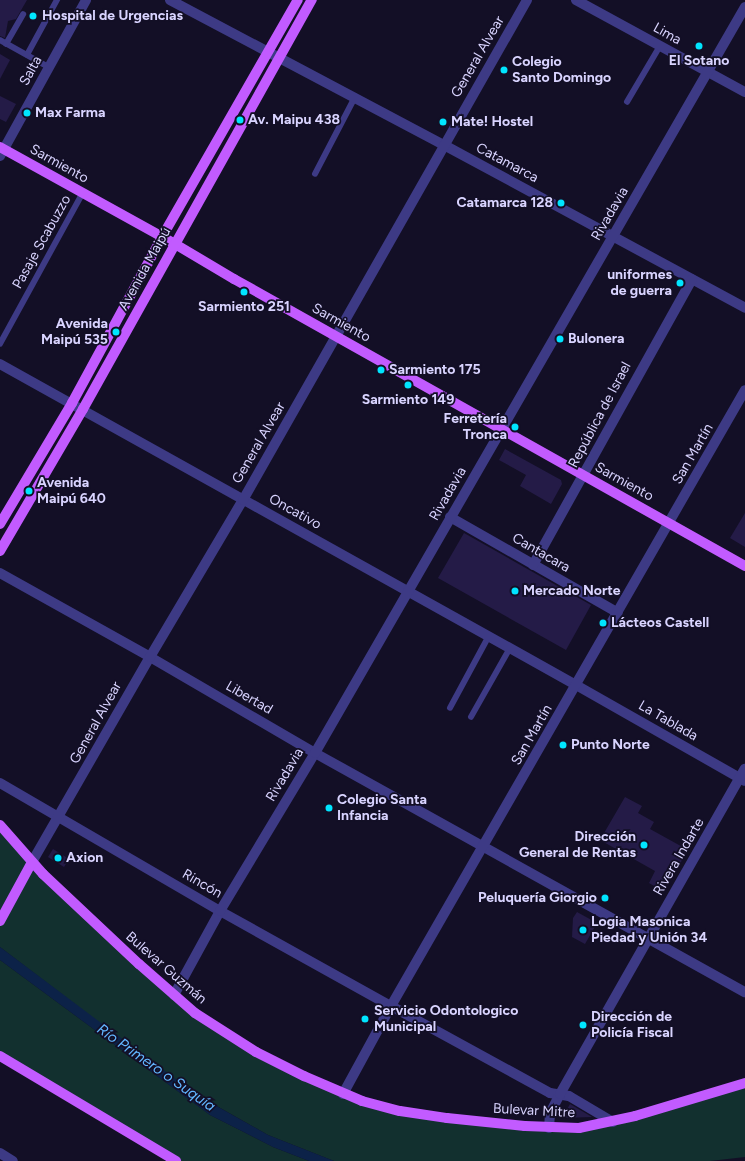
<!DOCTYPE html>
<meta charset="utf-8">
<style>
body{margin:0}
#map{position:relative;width:745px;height:1161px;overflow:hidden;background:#130f26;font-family:Figtree,sans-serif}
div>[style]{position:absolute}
.green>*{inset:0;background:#12302f}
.water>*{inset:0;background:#0c2248}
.building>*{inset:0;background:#241b47}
.lane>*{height:5.5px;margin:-2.75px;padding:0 2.75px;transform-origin:2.75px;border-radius:2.75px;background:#3d3a85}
.street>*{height:10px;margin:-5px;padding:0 5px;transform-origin:5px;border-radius:5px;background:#3d3a85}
.primary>*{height:10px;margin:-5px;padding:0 5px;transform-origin:5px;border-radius:5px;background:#c25bff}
.dots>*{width:11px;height:11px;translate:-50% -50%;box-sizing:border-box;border:2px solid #130f26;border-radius:50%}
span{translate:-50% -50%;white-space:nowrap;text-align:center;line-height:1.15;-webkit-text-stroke:3.5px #130f26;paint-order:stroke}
.poi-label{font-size:14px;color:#d9d4ff;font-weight:700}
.left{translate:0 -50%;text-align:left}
.right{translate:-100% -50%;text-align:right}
.street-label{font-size:14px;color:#d9d4ff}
.water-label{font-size:15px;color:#62b6ff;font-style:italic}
</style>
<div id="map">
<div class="green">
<i style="clip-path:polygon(0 825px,139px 964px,234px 1039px,378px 1106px,579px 1128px,745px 1083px,745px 1157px,710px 1161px,334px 1161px,268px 1135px,185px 1088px,0 947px)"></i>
<i style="clip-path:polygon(0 960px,210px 1115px,273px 1147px,309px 1161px,176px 1161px,0 1056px)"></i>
</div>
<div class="water">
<i style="clip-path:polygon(0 947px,197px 1095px,268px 1135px,334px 1161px,309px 1161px,273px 1147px,210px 1115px,0 960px)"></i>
</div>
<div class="building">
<i style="clip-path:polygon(0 0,27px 0,16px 19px,8px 21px,5px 38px,0 36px)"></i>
<i style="clip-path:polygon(0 54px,10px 60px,0 79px)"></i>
<i style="clip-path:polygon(0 96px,16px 104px,6px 122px,0 119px)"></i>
<i style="clip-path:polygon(505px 449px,561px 480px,562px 484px,551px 504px,520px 486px,526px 475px,499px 460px)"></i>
<i style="clip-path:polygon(745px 513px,745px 547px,730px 538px)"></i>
<i style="clip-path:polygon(464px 533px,591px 605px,566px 650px,438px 578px)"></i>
<i style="clip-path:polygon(625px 797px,642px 806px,638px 813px,654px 822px,650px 829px,688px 850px,671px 879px,668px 877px,661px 890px,649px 883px,655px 871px,600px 840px)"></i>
<i style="clip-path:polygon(53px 849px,69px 859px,64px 867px,48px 857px)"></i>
<i style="clip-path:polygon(577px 912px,597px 923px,585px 944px,572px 937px,573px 918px)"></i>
<i style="clip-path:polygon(570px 1104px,592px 1117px,562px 1118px)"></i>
</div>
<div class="lane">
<i style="left:0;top:40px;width:56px;rotate:28.9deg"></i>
<i style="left:6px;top:44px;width:34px;rotate:-60deg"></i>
<i style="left:27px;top:55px;width:63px;rotate:-61.4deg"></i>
<i style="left:627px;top:102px;width:65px;rotate:-59.5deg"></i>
<i style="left:315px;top:174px;width:87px;rotate:-62.5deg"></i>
<i style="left:0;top:344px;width:171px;rotate:-61.3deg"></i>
<i style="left:450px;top:708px;width:82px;rotate:-61.6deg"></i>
<i style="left:471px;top:717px;width:79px;rotate:-60.5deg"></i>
</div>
<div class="street">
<i style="left:170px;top:0;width:310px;rotate:27.9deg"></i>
<i style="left:444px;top:145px;width:342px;rotate:28.4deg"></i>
<i style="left:576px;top:0;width:192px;rotate:28.6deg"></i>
<i style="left:0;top:156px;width:178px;rotate:-61.1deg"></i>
<i style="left:0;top:364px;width:659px;rotate:29.13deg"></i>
<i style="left:576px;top:685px;width:194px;rotate:29.6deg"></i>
<i style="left:450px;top:517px;width:193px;rotate:29.7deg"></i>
<i style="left:533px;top:565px;width:327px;rotate:-60.9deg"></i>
<i style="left:0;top:573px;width:172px;rotate:29.2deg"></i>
<i style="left:150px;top:657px;width:191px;rotate:30.2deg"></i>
<i style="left:315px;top:753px;width:492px;rotate:29.1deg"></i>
<i style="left:0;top:783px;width:255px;rotate:30.2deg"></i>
<i style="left:220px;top:911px;width:196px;rotate:29.1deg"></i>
<i style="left:391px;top:1006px;width:181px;rotate:28.7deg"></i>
<i style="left:550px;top:1093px;width:19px;rotate:9deg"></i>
<i style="left:569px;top:1096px;width:51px;rotate:30.6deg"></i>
<i style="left:32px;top:862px;width:237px;rotate:-60.1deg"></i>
<i style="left:150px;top:657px;width:182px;rotate:-59.4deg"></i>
<i style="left:243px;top:500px;width:575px;rotate:-60.4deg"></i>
<i style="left:174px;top:995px;width:96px;rotate:-61.3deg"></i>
<i style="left:220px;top:911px;width:184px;rotate:-59deg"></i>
<i style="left:315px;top:753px;width:861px;rotate:-60.04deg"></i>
<i style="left:343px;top:1094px;width:100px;rotate:-61.4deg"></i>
<i style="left:391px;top:1006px;width:710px;rotate:-60.12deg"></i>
<i style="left:549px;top:1128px;width:15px;rotate:-86deg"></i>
<i style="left:550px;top:1113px;width:21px;rotate:-62deg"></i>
<i style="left:560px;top:1094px;width:374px;rotate:-60.4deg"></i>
<i style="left:0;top:1153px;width:15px;rotate:32deg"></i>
</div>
<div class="primary">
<i style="left:0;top:147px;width:200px;rotate:29deg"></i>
<i style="left:175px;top:244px;width:69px;rotate:30.7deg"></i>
<i style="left:234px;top:279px;width:586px;rotate:29.32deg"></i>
<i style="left:0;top:524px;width:141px;rotate:-59.2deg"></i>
<i style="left:72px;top:403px;width:189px;rotate:-61.5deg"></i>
<i style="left:162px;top:237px;width:273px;rotate:-60.2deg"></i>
<i style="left:0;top:551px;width:164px;rotate:-59.7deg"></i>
<i style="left:83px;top:409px;width:469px;rotate:-60.8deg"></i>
<i style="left:0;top:825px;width:65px;rotate:48.7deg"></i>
<i style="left:43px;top:874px;width:132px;rotate:43.2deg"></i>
<i style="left:139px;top:964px;width:74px;rotate:41.2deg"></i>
<i style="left:195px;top:1013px;width:72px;rotate:32.6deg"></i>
<i style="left:256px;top:1052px;width:54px;rotate:26.6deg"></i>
<i style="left:304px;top:1076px;width:63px;rotate:23.3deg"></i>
<i style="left:362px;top:1101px;width:39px;rotate:15deg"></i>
<i style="left:400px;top:1111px;width:48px;rotate:8.5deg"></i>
<i style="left:447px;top:1118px;width:78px;rotate:5.9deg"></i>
<i style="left:525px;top:1126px;width:54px;rotate:2.1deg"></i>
<i style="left:579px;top:1128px;width:57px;rotate:-12.1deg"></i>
<i style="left:635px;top:1116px;width:115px;rotate:-16.7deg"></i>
<i style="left:0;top:921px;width:67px;rotate:-61.5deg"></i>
<i style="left:0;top:1056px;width:205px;rotate:30.8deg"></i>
</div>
<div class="dots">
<i style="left:33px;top:16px;background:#00e5ff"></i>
<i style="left:699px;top:46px;background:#00e5ff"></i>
<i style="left:504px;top:70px;background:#00e5ff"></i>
<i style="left:27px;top:113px;background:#00e5ff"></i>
<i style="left:240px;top:120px;background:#00e5ff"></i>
<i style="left:443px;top:122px;background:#00e5ff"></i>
<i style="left:561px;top:203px;background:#00e5ff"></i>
<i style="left:680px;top:283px;background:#00e5ff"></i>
<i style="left:244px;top:292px;background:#00e5ff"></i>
<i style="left:116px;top:332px;background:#00e5ff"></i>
<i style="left:560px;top:339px;background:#00e5ff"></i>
<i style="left:381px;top:370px;background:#00e5ff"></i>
<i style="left:408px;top:385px;background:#00e5ff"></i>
<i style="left:515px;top:427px;background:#00e5ff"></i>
<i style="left:29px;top:491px;background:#00e5ff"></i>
<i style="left:515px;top:591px;background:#00e5ff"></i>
<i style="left:603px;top:623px;background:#00e5ff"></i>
<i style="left:563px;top:745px;background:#00e5ff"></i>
<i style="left:329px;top:808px;background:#00e5ff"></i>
<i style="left:644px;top:845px;background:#00e5ff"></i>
<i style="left:58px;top:858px;background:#00e5ff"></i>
<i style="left:605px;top:898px;background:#00e5ff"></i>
<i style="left:583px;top:930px;background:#00e5ff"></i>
<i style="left:365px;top:1019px;background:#00e5ff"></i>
<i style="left:583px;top:1025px;background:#00e5ff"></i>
</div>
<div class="poi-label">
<span class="left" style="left:42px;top:16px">Hospital de Urgencias</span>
<span style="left:699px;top:61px">El Sotano</span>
<span class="left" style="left:512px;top:70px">Colegio<br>Santo Domingo</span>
<span class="left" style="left:35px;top:113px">Max Farma</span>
<span class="left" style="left:248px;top:120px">Av. Maipu 438</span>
<span class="left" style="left:451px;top:122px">Mate! Hostel</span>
<span class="right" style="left:553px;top:203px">Catamarca 128</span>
<span class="right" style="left:672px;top:283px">uniformes<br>de guerra</span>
<span style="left:244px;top:307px">Sarmiento 251</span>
<span class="right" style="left:108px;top:332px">Avenida<br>Maipú 535</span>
<span class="left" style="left:568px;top:339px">Bulonera</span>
<span class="left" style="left:389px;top:370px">Sarmiento 175</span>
<span style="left:408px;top:400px">Sarmiento 149</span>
<span class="right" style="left:507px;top:427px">Ferretería<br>Tronca</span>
<span class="left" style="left:37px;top:491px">Avenida<br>Maipú 640</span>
<span class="left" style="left:523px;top:591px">Mercado Norte</span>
<span class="left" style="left:611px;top:623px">Lácteos Castell</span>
<span class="left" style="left:571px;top:745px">Punto Norte</span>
<span class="left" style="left:337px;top:808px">Colegio Santa<br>Infancia</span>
<span class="right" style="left:636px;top:845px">Dirección<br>General de Rentas</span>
<span class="left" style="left:66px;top:858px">Axion</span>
<span class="right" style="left:597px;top:898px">Peluquería Giorgio</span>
<span class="left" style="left:591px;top:930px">Logia Masonica<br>Piedad y Unión 34</span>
<span class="left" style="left:374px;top:1019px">Servicio Odontologico<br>Municipal</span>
<span class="left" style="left:591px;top:1025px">Dirección de<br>Policía Fiscal</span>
</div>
<div class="street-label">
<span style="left:667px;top:34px;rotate:29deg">Lima</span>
<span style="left:478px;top:57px;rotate:-60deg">General Alvear</span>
<span style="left:31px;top:71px;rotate:-61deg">Salta</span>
<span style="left:507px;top:163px;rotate:28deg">Catamarca</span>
<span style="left:59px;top:164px;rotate:29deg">Sarmiento</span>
<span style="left:610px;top:214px;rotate:-60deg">Rivadavia</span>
<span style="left:42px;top:242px;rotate:-61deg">Pasaje Scabuzzo</span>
<span style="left:145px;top:269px;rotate:-61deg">Avenida Maipú</span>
<span style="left:341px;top:323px;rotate:29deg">Sarmiento</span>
<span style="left:600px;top:415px;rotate:-62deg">República de Israel</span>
<span style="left:259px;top:443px;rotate:-60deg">General Alvear</span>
<span style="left:693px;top:454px;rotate:-60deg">San Martín</span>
<span style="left:624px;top:482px;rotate:29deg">Sarmiento</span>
<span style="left:448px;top:494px;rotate:-60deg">Rivadavia</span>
<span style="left:295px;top:512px;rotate:29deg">Oncativo</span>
<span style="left:541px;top:553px;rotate:30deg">Cantacara</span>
<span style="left:249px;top:698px;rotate:30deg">Libertad</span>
<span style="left:668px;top:721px;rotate:30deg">La Tablada</span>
<span style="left:96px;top:723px;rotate:-61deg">General Alvear</span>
<span style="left:532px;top:735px;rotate:-60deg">San Martín</span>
<span style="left:285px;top:775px;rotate:-59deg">Rivadavia</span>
<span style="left:679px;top:857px;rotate:-60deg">Rivera Indarte</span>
<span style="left:202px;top:884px;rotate:30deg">Rincón</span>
<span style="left:166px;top:968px;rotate:41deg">Bulevar Guzmán</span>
<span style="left:534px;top:1111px;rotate:3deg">Bulevar Mitre</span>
</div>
<div class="water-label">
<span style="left:156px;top:1068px;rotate:35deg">Río Primero o Suquía</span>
</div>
</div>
